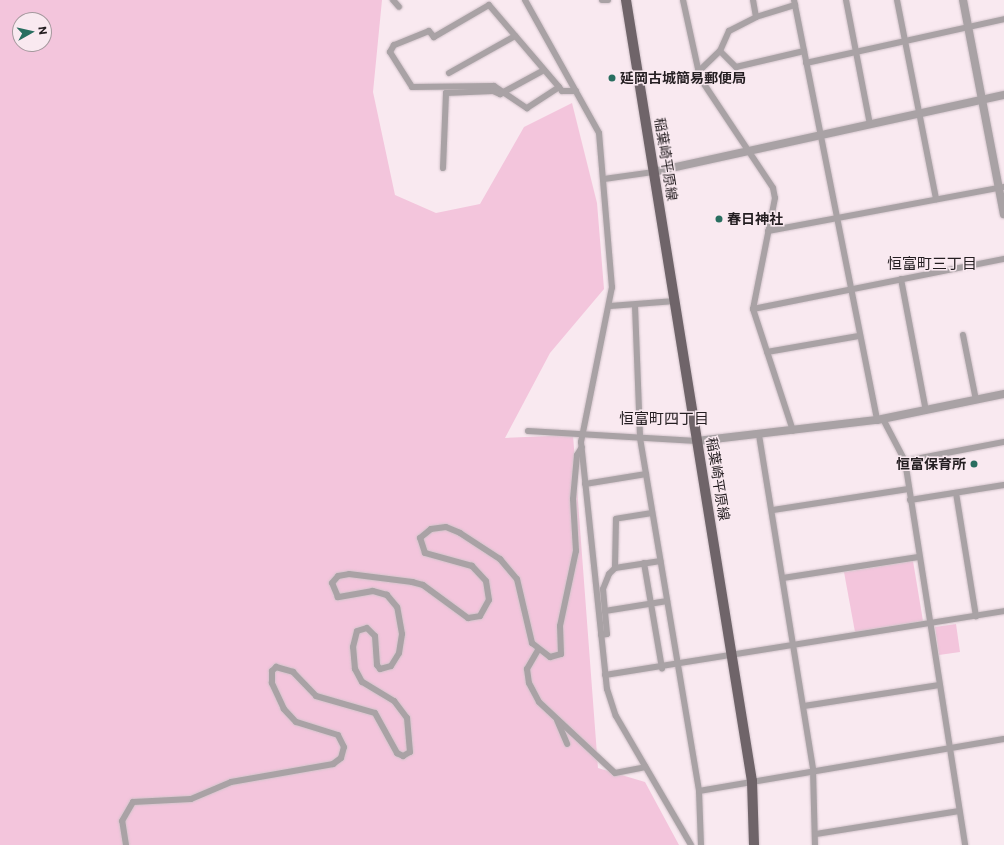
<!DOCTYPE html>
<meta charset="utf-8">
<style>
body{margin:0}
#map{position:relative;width:1004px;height:845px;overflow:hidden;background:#f9e9f0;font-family:Commissioner,"Noto Sans JP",sans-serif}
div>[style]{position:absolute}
.green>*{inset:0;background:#f3c5dc}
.roads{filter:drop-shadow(0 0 1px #d3c4cb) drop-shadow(0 0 1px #d3c4cb)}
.minor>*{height:6px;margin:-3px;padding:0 3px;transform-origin:3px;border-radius:3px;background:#a9a2a5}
.tertiary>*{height:8px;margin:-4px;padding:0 4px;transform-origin:4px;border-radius:4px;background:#a9a2a5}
.primary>*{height:10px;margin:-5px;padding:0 5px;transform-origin:5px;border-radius:5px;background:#6f6469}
.dots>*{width:11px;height:11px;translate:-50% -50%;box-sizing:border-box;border:2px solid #f9e9f0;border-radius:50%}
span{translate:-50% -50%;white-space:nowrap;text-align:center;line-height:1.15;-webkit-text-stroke:3px #f9e9f0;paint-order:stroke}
.poi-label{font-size:14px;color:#241e21;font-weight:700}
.left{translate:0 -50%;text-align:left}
.right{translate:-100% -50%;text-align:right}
.street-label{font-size:14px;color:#241e21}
.neighbourhood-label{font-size:15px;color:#241e21}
.north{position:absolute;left:12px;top:12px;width:40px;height:40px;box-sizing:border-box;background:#f9e9f0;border:1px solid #a4989d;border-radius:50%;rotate:82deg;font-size:11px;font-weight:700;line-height:16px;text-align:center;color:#241e21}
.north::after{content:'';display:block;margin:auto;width:14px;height:18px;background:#296e60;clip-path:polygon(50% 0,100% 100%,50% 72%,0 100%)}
</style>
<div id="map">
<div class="green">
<i style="clip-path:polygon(evenodd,0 0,382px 0,373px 92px,395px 195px,436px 213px,480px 204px,524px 127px,572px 103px,597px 203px,604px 289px,550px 353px,505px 438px,573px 435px,598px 768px,645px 782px,679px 845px,0 845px,0 0,20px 20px,44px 20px,44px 44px,20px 44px,20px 20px)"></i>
<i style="clip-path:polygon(913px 561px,923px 621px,855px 632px,844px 572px)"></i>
<i style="clip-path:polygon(956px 624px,960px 652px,939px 655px,935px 627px)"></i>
</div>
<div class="roads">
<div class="minor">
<i style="left:393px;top:0;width:9px;rotate:49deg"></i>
<i style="left:525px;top:0;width:152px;rotate:60.9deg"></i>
<i style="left:599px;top:133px;width:155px;rotate:85.2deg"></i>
<i style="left:612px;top:287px;width:158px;rotate:101.3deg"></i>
<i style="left:581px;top:442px;width:248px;rotate:84deg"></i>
<i style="left:607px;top:689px;width:28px;rotate:72deg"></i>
<i style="left:616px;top:716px;width:149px;rotate:59.8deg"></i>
<i style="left:602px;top:0;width:6px"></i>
<i style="left:683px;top:0;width:80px;rotate:77.7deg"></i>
<i style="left:700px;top:78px;width:132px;rotate:56.4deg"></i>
<i style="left:773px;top:188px;width:10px;rotate:79deg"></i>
<i style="left:775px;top:198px;width:113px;rotate:101.2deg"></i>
<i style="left:753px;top:309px;width:128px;rotate:71.8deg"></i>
<i style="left:794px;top:0;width:428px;rotate:78.8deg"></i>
<i style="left:846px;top:0;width:127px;rotate:79.1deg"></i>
<i style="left:897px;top:0;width:203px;rotate:78.9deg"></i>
<i style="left:756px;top:17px;width:41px;rotate:-17.1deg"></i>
<i style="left:720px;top:51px;width:23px;rotate:45deg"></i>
<i style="left:736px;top:67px;width:70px;rotate:-13.2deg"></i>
<i style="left:806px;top:63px;width:203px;rotate:-12.5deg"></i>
<i style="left:449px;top:73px;width:76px;rotate:-29.3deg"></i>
<i style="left:697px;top:73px;width:32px;rotate:-44deg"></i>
<i style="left:720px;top:51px;width:22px;rotate:-66deg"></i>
<i style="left:729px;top:31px;width:30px;rotate:-27deg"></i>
<i style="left:756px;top:17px;width:17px;rotate:-100deg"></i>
<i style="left:559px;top:87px;width:108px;rotate:-130.5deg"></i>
<i style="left:489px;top:5px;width:64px;rotate:149.8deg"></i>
<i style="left:434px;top:37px;width:8px;rotate:-130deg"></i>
<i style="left:429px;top:31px;width:38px;rotate:158deg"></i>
<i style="left:394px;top:45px;width:8px;rotate:120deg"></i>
<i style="left:390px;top:52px;width:41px;rotate:57.8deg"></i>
<i style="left:412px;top:87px;width:82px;rotate:-0.7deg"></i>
<i style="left:494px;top:86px;width:40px;rotate:34deg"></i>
<i style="left:527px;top:108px;width:38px;rotate:-33deg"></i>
<i style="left:559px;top:87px;width:5px;rotate:53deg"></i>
<i style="left:562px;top:91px;width:14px"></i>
<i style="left:443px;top:168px;width:75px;rotate:-87.7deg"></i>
<i style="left:446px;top:93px;width:47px;rotate:-2.4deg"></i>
<i style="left:493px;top:91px;width:8px;rotate:23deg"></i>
<i style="left:500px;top:94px;width:50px;rotate:-28.6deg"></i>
<i style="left:604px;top:179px;width:49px;rotate:-8.1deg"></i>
<i style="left:768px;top:231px;width:240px;rotate:-10.6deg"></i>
<i style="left:901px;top:279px;width:134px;rotate:79.3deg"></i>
<i style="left:610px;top:306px;width:65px;rotate:-4.4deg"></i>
<i style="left:635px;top:306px;width:132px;rotate:87.8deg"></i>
<i style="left:640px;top:438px;width:358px;rotate:80.5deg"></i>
<i style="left:699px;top:791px;width:54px;rotate:87.9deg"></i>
<i style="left:753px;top:309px;width:256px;rotate:-11.3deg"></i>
<i style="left:963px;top:335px;width:66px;rotate:78.7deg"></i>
<i style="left:767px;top:352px;width:93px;rotate:-9.9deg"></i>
<i style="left:883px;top:419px;width:47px;rotate:62.4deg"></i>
<i style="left:905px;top:461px;width:389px;rotate:81.1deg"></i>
<i style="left:528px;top:431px;width:169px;rotate:3.4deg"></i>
<i style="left:759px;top:435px;width:339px;rotate:80.8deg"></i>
<i style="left:813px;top:770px;width:75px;rotate:88.5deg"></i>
<i style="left:905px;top:461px;width:101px;rotate:-10.9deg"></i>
<i style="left:585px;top:484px;width:62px;rotate:-9.3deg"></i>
<i style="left:956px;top:493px;width:125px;rotate:80.8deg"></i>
<i style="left:910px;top:500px;width:95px;rotate:-9.1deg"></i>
<i style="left:773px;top:510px;width:137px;rotate:-8.8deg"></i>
<i style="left:652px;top:513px;width:36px;rotate:171deg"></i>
<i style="left:616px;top:519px;width:49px;rotate:91.2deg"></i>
<i style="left:615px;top:568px;width:46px;rotate:-8.8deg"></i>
<i style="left:644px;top:563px;width:107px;rotate:80.3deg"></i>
<i style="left:783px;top:578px;width:137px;rotate:-8.8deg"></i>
<i style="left:605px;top:611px;width:63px;rotate:-9.2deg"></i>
<i style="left:601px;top:635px;width:6px;rotate:-9deg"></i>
<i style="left:607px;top:634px;width:45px;rotate:-95.1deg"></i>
<i style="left:603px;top:589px;width:16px;rotate:-68deg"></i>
<i style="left:609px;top:574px;width:8px;rotate:-45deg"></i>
<i style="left:538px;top:650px;width:22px;rotate:120deg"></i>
<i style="left:527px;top:669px;width:14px;rotate:82deg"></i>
<i style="left:529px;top:683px;width:21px;rotate:62deg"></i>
<i style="left:539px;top:702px;width:104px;rotate:43.1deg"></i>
<i style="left:615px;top:773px;width:31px;rotate:-11deg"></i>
<i style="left:605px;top:675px;width:404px;rotate:-9.1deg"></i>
<i style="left:804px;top:706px;width:137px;rotate:-8.8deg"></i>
<i style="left:557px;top:720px;width:26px;rotate:67deg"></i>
<i style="left:699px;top:791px;width:309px;rotate:-9.7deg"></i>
<i style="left:816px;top:834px;width:145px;rotate:-9.1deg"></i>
<i style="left:126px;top:845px;width:24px;rotate:-99deg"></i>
<i style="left:122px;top:821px;width:22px;rotate:-60deg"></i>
<i style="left:133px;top:802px;width:58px;rotate:-3deg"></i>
<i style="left:191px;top:799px;width:43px;rotate:-23deg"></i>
<i style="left:231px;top:782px;width:104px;rotate:-10deg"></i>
<i style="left:333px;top:764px;width:10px;rotate:-37deg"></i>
<i style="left:341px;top:758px;width:11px;rotate:-75deg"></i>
<i style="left:344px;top:747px;width:13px;rotate:-117deg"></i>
<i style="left:338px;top:735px;width:44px;rotate:-162.8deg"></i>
<i style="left:296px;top:722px;width:18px;rotate:-133deg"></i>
<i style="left:284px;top:709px;width:29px;rotate:-115deg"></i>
<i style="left:272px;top:683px;width:12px;rotate:-90deg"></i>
<i style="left:272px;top:671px;width:6px;rotate:-45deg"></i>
<i style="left:276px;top:667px;width:18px;rotate:16deg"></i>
<i style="left:293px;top:672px;width:33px;rotate:46deg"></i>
<i style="left:316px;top:696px;width:61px;rotate:16.1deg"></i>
<i style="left:375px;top:713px;width:46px;rotate:61.2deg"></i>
<i style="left:397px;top:753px;width:7px;rotate:27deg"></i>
<i style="left:403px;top:756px;width:8px;rotate:-30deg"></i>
<i style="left:410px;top:752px;width:34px;rotate:-95deg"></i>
<i style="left:407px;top:718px;width:21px;rotate:-127deg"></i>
<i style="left:394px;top:701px;width:37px;rotate:-149deg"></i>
<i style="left:362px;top:682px;width:15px;rotate:-118deg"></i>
<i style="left:355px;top:669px;width:22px;rotate:-95deg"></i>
<i style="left:353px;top:647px;width:16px;rotate:-76deg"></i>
<i style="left:357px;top:631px;width:10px;rotate:-17deg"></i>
<i style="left:367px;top:628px;width:11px;rotate:45deg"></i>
<i style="left:375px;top:636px;width:29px;rotate:86deg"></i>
<i style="left:377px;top:665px;width:5px;rotate:53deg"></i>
<i style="left:380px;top:669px;width:11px;rotate:-15deg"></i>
<i style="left:391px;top:666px;width:15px;rotate:-58deg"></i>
<i style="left:399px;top:653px;width:19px;rotate:-81deg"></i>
<i style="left:402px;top:634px;width:27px;rotate:-100deg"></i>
<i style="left:397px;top:607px;width:16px;rotate:-130deg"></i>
<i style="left:387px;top:595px;width:15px;rotate:-164deg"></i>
<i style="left:373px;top:591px;width:36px;rotate:170deg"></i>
<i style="left:338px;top:597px;width:15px;rotate:-113deg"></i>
<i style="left:332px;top:583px;width:9px;rotate:-49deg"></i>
<i style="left:338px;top:576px;width:11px;rotate:-10deg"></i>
<i style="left:349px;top:574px;width:64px;rotate:7.2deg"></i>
<i style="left:412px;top:582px;width:11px;rotate:15deg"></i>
<i style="left:423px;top:585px;width:56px;rotate:36.3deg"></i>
<i style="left:468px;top:618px;width:12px;rotate:-9deg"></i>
<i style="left:480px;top:616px;width:18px;rotate:-61deg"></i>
<i style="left:489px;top:600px;width:19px;rotate:-99deg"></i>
<i style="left:486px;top:581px;width:21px;rotate:-133deg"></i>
<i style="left:472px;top:566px;width:49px;rotate:-164.5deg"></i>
<i style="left:425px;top:553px;width:16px;rotate:-108deg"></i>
<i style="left:420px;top:538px;width:14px;rotate:-39deg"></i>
<i style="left:431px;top:529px;width:15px;rotate:-8deg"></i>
<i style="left:446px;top:527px;width:15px;rotate:23deg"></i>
<i style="left:460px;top:533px;width:48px;rotate:33deg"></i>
<i style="left:500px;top:559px;width:26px;rotate:50deg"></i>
<i style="left:517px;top:579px;width:66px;rotate:76.8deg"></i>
<i style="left:532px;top:643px;width:23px;rotate:38deg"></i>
<i style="left:550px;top:657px;width:11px;rotate:-15deg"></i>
<i style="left:561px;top:654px;width:28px;rotate:-92deg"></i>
<i style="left:560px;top:626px;width:77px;rotate:-78deg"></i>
<i style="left:576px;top:551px;width:52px;rotate:-93.3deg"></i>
<i style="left:573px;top:499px;width:44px;rotate:-84.8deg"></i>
<i style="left:577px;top:455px;width:9px;rotate:-58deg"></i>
</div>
<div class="tertiary">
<i style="left:963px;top:0;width:218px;rotate:79.2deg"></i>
<i style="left:653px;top:172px;width:359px;rotate:-12.4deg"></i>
<i style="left:697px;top:441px;width:181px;rotate:-6.7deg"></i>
<i style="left:877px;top:420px;width:130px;rotate:-11.6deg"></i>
</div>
<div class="primary">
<i style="left:626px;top:0;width:791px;rotate:80.84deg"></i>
<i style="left:752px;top:781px;width:64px;rotate:88.2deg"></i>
</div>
</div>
<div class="dots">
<i style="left:612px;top:78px;background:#296e60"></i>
<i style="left:719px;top:219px;background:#296e60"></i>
<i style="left:974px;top:464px;background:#296e60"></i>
</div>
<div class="poi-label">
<span class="left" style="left:620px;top:78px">延岡古城簡易郵便局</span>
<span class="left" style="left:727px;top:219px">春日神社</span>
<span class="right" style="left:966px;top:464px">恒富保育所</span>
</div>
<div class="street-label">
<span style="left:666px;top:159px;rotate:81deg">稲葉崎平原線</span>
<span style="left:718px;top:479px;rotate:81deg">稲葉崎平原線</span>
</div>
<div class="neighbourhood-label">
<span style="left:932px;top:264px">恒富町三丁目</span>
<span style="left:664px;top:419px">恒富町四丁目</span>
</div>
<div class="north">N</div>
</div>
